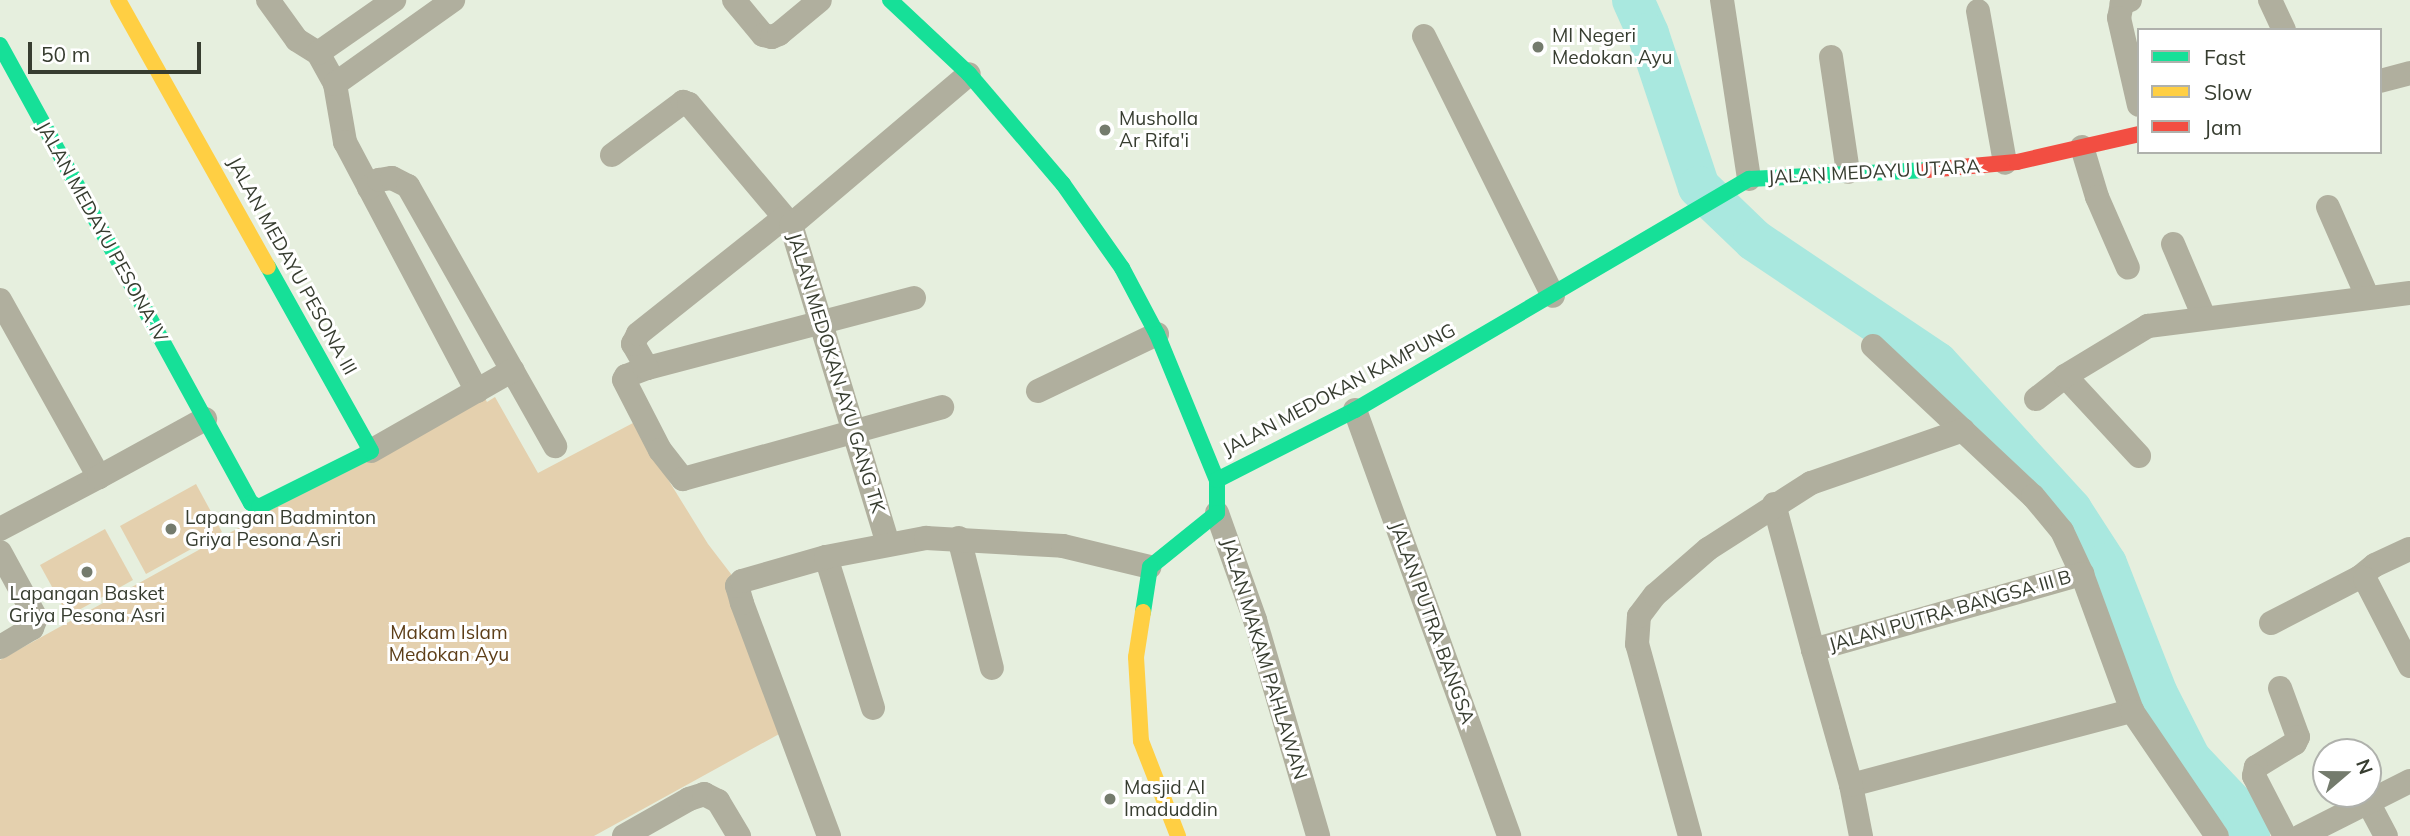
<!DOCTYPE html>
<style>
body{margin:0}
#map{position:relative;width:2410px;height:836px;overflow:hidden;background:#e6efde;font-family:Mulish,sans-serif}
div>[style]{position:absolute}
.green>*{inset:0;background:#e4d0ae}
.river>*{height:42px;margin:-21px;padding:0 21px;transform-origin:21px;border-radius:21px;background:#a9e8df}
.street>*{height:24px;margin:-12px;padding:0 12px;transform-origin:12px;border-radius:12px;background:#b0af9e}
.fast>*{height:16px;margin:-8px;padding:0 8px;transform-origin:8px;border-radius:8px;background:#16e098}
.slow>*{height:16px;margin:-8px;padding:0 8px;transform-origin:8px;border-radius:8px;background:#ffcf43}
.jam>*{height:16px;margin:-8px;padding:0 8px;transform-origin:8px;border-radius:8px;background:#f24e42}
.dots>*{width:19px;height:19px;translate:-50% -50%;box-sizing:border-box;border:4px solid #fff;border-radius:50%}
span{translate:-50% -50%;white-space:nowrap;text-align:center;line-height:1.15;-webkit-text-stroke:6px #fff;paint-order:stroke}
.poi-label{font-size:19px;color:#373d30}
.left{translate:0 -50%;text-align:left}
.street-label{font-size:19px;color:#373d30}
.park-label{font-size:19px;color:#5d3e18}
.legend{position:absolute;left:2137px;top:28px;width:245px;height:126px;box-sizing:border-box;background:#fff;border:2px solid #afb1ac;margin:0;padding:9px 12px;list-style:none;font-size:21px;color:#373d30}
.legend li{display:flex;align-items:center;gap:14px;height:35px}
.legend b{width:35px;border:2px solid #afb1ac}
.north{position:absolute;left:2312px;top:738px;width:70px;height:70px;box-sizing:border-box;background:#fff;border:2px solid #afb1ac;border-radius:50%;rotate:70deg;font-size:19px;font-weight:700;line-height:28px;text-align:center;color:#373d30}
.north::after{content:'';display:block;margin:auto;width:24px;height:32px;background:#747b6d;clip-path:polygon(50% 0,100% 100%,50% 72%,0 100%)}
.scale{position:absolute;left:28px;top:42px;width:173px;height:32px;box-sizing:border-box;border:4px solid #373d30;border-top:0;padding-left:9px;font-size:21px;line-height:24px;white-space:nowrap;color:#373d30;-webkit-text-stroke:5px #fff;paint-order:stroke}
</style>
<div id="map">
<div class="green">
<i style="clip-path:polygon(482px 393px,487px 402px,495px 397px,538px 473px,633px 423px,708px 544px,731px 574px,781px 733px,594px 836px,0 836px,0 660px)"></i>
<i style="clip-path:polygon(196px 484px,222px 532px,146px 574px,120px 526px)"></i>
<i style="clip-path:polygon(105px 529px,133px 580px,68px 616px,40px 565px)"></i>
</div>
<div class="river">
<i style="left:1633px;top:0;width:37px;rotate:66deg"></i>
<i style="left:1648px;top:34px;width:161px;rotate:71.6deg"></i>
<i style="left:1699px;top:187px;width:76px;rotate:43.9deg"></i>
<i style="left:1754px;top:240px;width:220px;rotate:33.9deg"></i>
<i style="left:1937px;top:363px;width:199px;rotate:47.6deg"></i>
<i style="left:2071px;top:510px;width:64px;rotate:57.1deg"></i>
<i style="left:2106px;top:564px;width:140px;rotate:68.6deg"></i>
<i style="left:2157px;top:694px;width:73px;rotate:63.1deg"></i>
<i style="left:2190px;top:759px;width:79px;rotate:46.5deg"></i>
<i style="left:2244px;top:816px;width:21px;rotate:76deg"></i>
</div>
<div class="street">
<i style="left:268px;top:0;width:49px;rotate:54.1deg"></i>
<i style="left:297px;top:40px;width:25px;rotate:32deg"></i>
<i style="left:734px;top:0;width:45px;rotate:50.4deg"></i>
<i style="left:763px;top:35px;width:9px;rotate:13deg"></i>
<i style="left:772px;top:37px;width:8px;rotate:-23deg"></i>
<i style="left:779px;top:34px;width:53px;rotate:-39.7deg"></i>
<i style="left:1722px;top:0;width:181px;rotate:81.4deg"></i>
<i style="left:2130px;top:0;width:9px;rotate:159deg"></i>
<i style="left:2122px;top:3px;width:15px;rotate:101deg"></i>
<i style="left:2119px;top:18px;width:89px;rotate:77.1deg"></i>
<i style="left:2270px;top:0;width:33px;rotate:65deg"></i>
<i style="left:1978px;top:11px;width:154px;rotate:79.9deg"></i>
<i style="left:1424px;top:36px;width:290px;rotate:63.6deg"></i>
<i style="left:318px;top:53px;width:35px;rotate:61deg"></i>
<i style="left:335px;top:84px;width:59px;rotate:80.2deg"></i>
<i style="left:345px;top:142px;width:282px;rotate:62.1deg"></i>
<i style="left:318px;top:53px;width:93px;rotate:-34.9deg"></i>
<i style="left:1831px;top:57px;width:116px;rotate:81.6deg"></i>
<i style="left:2380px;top:81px;width:31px;rotate:-15deg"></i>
<i style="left:335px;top:84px;width:145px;rotate:-35.4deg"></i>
<i style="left:2082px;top:147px;width:52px;rotate:73.3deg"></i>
<i style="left:2097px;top:197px;width:77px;rotate:66.4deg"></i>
<i style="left:612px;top:155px;width:89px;rotate:-36.7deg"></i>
<i style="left:683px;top:102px;width:6px;rotate:18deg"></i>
<i style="left:689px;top:104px;width:158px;rotate:49.9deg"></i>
<i style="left:369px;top:188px;width:13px;rotate:-39deg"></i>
<i style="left:379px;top:180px;width:13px;rotate:-9deg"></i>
<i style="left:392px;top:178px;width:18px;rotate:27deg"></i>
<i style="left:408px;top:186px;width:299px;rotate:60.5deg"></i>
<i style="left:2328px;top:207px;width:97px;rotate:66.3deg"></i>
<i style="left:2173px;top:244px;width:79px;rotate:67deg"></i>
<i style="left:914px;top:298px;width:276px;rotate:165.3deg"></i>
<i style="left:647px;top:368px;width:22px;rotate:159deg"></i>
<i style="left:626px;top:376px;width:4px;rotate:117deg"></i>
<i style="left:624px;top:380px;width:79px;rotate:62.8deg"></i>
<i style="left:660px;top:450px;width:37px;rotate:52deg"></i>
<i style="left:683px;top:479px;width:269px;rotate:-15.5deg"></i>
<i style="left:0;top:300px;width:203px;rotate:60.8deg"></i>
<i style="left:99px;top:477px;width:112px;rotate:152.3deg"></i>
<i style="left:1873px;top:346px;width:219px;rotate:43.2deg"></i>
<i style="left:2033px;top:496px;width:45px;rotate:50.4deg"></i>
<i style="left:2062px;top:531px;width:47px;rotate:65.1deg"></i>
<i style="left:647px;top:368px;width:28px;rotate:-120deg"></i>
<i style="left:633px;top:344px;width:11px;rotate:-63deg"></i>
<i style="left:638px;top:334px;width:186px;rotate:-38.5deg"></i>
<i style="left:2065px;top:376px;width:109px;rotate:47.2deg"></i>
<i style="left:1038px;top:391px;width:132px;rotate:-25.6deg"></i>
<i style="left:2036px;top:399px;width:37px;rotate:-38deg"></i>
<i style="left:2065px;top:376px;width:97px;rotate:-31.1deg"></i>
<i style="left:2148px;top:326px;width:264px;rotate:-7.2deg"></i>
<i style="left:1355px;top:410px;width:453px;rotate:70.1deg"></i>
<i style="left:371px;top:451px;width:163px;rotate:-29.7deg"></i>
<i style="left:99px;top:477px;width:121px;rotate:-28.7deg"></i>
<i style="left:1774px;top:504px;width:151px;rotate:75deg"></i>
<i style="left:1217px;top:513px;width:114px;rotate:70.4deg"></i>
<i style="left:1255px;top:620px;width:225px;rotate:73.7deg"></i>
<i style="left:959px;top:538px;width:134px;rotate:75.8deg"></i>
<i style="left:888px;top:544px;width:333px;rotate:-106.9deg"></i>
<i style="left:791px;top:225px;width:233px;rotate:-40.3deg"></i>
<i style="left:0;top:552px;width:75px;rotate:61.4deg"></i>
<i style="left:36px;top:618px;width:11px;rotate:112deg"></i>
<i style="left:32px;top:628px;width:37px;rotate:149deg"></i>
<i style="left:826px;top:557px;width:158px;rotate:72.7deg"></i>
<i style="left:2360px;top:577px;width:19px;rotate:-39deg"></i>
<i style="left:2375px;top:565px;width:38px;rotate:-25deg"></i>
<i style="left:2271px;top:623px;width:100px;rotate:-27.3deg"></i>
<i style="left:2360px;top:577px;width:5px;rotate:22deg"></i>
<i style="left:2365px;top:579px;width:98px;rotate:62.7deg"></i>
<i style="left:2280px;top:688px;width:52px;rotate:69.8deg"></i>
<i style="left:2298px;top:737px;width:7px;rotate:117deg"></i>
<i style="left:2295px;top:743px;width:46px;rotate:148.4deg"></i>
<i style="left:2256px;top:767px;width:9px;rotate:103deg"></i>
<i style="left:2254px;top:776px;width:68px;rotate:62.7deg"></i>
<i style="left:1851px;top:785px;width:291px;rotate:-14.8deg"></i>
<i style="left:2369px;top:804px;width:36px;rotate:62deg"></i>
<i style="left:624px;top:836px;width:75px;rotate:-29.6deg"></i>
<i style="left:689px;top:799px;width:16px;rotate:-18deg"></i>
<i style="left:704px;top:794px;width:16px;rotate:27deg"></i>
<i style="left:718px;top:801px;width:41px;rotate:59deg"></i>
<i style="left:829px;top:836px;width:249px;rotate:-110.5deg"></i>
<i style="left:742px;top:603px;width:18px;rotate:-106deg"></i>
<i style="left:737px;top:586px;width:7px;rotate:-45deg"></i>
<i style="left:742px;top:581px;width:87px;rotate:-15.9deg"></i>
<i style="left:826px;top:557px;width:102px;rotate:-10.8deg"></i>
<i style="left:926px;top:538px;width:137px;rotate:3.3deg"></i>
<i style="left:1063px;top:546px;width:89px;rotate:13.6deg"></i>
<i style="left:1690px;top:836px;width:199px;rotate:-105.4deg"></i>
<i style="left:1637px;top:644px;width:28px;rotate:-86deg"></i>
<i style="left:1639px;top:616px;width:26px;rotate:-53deg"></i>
<i style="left:1655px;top:595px;width:70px;rotate:-41deg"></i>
<i style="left:1708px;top:549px;width:122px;rotate:-32.7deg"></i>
<i style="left:1811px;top:483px;width:161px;rotate:-19.2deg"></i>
<i style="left:1861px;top:836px;width:52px;rotate:-101.1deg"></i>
<i style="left:1851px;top:785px;width:140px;rotate:-105.7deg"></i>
<i style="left:1813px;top:650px;width:280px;rotate:-15.8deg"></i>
<i style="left:2082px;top:574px;width:146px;rotate:69.9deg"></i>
<i style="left:2132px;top:711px;width:151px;rotate:55.8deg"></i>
<i style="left:2301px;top:836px;width:122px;rotate:-26.8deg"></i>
</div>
<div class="fast">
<i style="left:890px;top:0;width:108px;rotate:43.1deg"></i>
<i style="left:969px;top:74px;width:145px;rotate:49.5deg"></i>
<i style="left:1063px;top:184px;width:103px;rotate:54.9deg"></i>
<i style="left:1122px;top:268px;width:75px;rotate:62.1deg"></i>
<i style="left:1157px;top:334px;width:158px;rotate:67.7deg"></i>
<i style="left:1217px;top:480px;width:33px;rotate:90deg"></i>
<i style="left:1217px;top:513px;width:86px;rotate:141.1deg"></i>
<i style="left:1150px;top:567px;width:46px;rotate:98.8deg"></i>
<i style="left:0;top:45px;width:522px;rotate:61.28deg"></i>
<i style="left:251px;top:503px;width:9px;rotate:27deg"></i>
<i style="left:259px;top:507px;width:125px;rotate:-26.6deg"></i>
<i style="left:371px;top:451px;width:211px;rotate:-119.2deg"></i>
<i style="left:1217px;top:480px;width:155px;rotate:-26.9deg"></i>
<i style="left:1355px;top:410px;width:457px;rotate:-30.4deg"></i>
<i style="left:1749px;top:179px;width:178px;rotate:-2.9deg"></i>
</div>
<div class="slow">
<i style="left:118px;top:0;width:306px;rotate:60.7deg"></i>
<i style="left:1143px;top:612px;width:46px;rotate:98.8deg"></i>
<i style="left:1136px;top:657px;width:84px;rotate:86.6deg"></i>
<i style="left:1141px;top:741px;width:102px;rotate:68.7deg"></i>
</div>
<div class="jam">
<i style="left:1927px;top:170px;width:90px;rotate:-5.1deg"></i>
<i style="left:2017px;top:162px;width:125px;rotate:-12.9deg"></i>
</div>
<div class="dots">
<i style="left:1538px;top:47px;background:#747b6d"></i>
<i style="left:1105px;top:130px;background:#747b6d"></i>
<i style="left:171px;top:529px;background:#747b6d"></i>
<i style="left:87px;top:572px;background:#747b6d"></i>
<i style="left:1110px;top:799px;background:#747b6d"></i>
</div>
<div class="poi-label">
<span class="left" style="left:1552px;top:47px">MI Negeri<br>Medokan Ayu</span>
<span class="left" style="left:1119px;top:130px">Musholla<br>Ar Rifa'i</span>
<span class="left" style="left:185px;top:529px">Lapangan Badminton<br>Griya Pesona Asri</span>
<span style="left:87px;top:605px">Lapangan Basket<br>Griya Pesona Asri</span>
<span class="left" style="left:1124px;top:799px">Masjid Al<br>Imaduddin</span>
</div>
<div class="street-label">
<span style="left:1874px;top:172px;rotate:-3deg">JALAN MEDAYU UTARA</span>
<span style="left:102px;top:232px;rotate:61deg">JALAN MEDAYU PESONA IV</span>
<span style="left:292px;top:266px;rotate:61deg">JALAN MEDAYU PESONA III</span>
<span style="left:836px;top:373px;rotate:73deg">JALAN MEDOKAN AYU GANG TK</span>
<span style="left:1339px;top:390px;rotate:-28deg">JALAN MEDOKAN KAMPUNG</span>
<span style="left:1950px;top:611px;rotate:-16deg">JALAN PUTRA BANGSA III B</span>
<span style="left:1432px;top:623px;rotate:70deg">JALAN PUTRA BANGSA</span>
<span style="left:1264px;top:659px;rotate:73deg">JALAN MAKAM PAHLAWAN</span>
</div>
<div class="park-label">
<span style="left:449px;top:644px">Makam Islam<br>Medokan Ayu</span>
</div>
<ul class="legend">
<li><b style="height:9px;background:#16e098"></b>Fast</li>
<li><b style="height:9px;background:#ffcf43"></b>Slow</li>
<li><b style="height:9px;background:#f24e42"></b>Jam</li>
</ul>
<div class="north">N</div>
<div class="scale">50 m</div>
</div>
